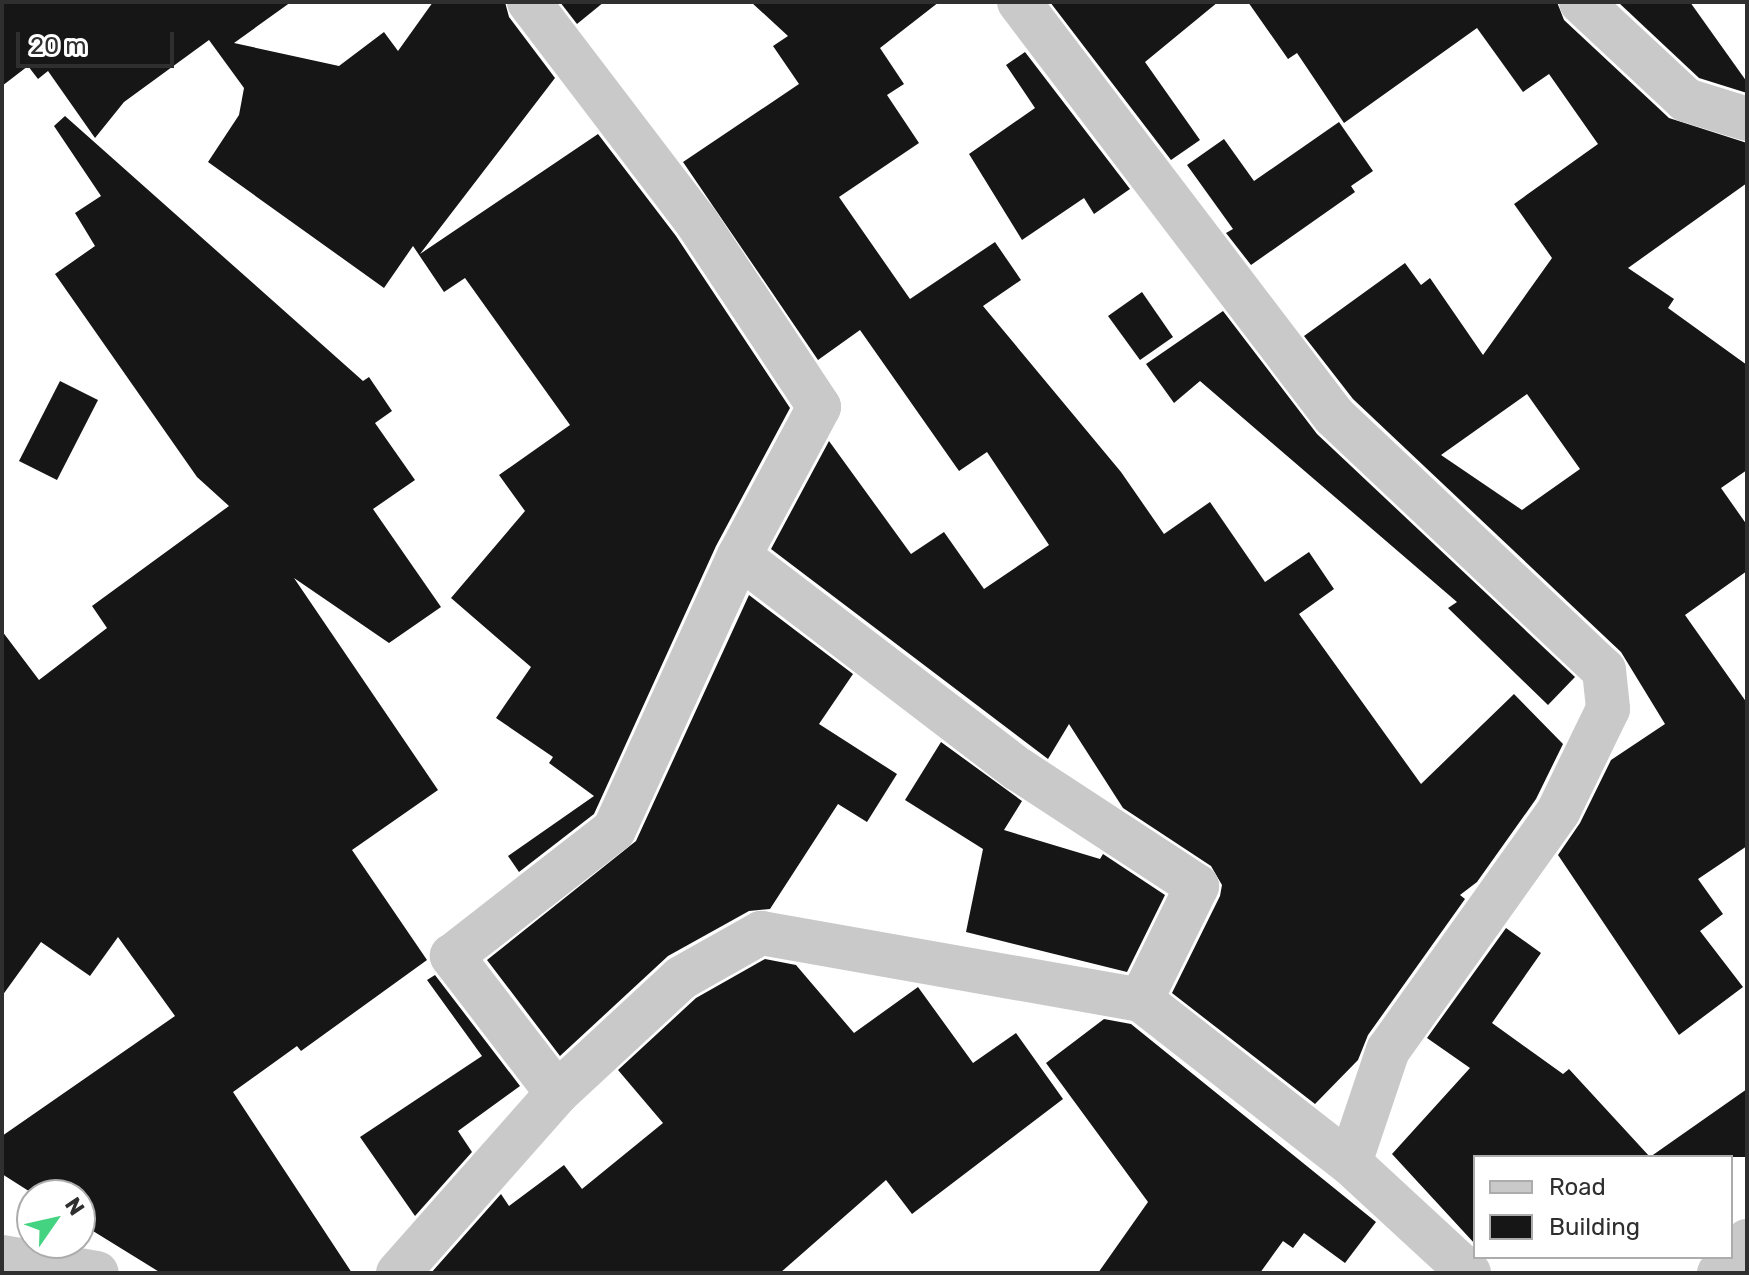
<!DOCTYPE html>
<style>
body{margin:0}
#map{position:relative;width:1749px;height:1275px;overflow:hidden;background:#fff;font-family:Rubik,sans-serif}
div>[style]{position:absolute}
.building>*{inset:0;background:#161616}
.minor>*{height:44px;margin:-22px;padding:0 22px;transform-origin:22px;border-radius:22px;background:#c9c9c9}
span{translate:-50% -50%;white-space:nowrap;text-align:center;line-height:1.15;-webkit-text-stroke:8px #fff;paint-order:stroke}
.frame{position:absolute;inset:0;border:4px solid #2f2f2f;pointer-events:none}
.legend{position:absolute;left:1473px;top:1155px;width:260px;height:104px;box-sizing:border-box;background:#fff;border:2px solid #acacac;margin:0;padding:10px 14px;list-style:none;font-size:24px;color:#2f2f2f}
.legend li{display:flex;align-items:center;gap:16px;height:40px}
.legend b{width:40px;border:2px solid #acacac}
.north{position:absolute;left:16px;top:1179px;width:80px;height:80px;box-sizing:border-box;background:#fff;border:2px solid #acacac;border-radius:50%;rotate:56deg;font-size:22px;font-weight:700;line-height:32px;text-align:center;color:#2f2f2f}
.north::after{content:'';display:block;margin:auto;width:28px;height:36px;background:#44d380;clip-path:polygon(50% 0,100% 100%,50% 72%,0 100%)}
.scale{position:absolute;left:16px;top:32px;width:158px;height:36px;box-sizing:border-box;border:4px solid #2f2f2f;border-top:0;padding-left:10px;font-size:24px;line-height:28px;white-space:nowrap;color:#2f2f2f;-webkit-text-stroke:6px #fff;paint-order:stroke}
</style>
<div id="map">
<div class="building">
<i style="clip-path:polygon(2px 2px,291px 2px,234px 43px,339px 66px,384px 32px,398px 51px,433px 2px,505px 2px,509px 17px,555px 78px,420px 254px,598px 134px,676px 236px,790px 408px,716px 546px,594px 814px,519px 872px,508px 856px,594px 796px,549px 763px,553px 757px,496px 718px,531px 667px,451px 598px,525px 511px,499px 475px,570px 425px,465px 278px,444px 292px,413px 246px,384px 288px,208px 162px,239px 115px,244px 88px,209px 40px,124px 102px,95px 138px,48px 71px,38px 79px,28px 66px,2px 86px)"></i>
<i style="clip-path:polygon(560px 2px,604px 2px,577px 24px)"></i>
<i style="clip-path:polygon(751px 2px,939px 2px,880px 48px,904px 84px,887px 95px,919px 143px,839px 197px,910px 299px,995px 242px,1021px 280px,983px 306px,1121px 472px,1164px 534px,1210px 502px,1265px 582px,1309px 552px,1334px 589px,1299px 614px,1421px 784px,1514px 694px,1563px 744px,1536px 799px,1477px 882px,1460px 895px,1465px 899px,1368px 1035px,1358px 1060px,1315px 1104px,1172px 993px,1220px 896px,1222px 885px,1211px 866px,1123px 808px,1069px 724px,1048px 759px,771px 549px,829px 441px,911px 554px,944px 532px,984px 589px,1049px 545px,987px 452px,959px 471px,860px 330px,818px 360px,683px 162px,799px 84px,773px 46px,788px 36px)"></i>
<i style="clip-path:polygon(1050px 2px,1218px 2px,1145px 62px,1200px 140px,1171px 160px)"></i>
<i style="clip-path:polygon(evenodd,1248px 2px,1557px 2px,1564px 20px,1669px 118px,1747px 143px,1747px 183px,1628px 268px,1674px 299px,1668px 308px,1747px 365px,1747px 470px,1721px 488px,1747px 525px,1747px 571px,1685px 615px,1747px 703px,1747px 846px,1698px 879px,1723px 914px,1700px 931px,1743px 987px,1679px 1035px,1558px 855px,1580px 823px,1611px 760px,1665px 724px,1621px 652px,1353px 399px,1304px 336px,1405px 263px,1421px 285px,1430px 278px,1483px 355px,1552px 258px,1514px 204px,1598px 144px,1549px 74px,1523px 92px,1477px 28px,1344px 123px,1297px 53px,1288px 59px,1248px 2px,1527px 394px,1580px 469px,1522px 510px,1441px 455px,1527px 394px)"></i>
<i style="clip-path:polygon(1618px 2px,1690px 2px,1747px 82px,1747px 93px,1699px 78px)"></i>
<i style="clip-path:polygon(1025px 52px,1130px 189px,1094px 214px,1084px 198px,1022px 240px,969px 154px,1035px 108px,1006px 65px)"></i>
<i style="clip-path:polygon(65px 116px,363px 381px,369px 377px,392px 411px,375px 423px,415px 480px,373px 509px,441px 607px,389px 643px,294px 578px,438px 790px,352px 850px,427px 960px,301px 1051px,297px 1046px,233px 1092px,352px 1273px,161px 1273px,80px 1223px,80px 1195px,35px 1195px,2px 1174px,2px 1136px,175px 1016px,118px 937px,90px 976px,41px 942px,2px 996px,2px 631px,39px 680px,107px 628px,92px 606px,229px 506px,197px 477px,55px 274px,95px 246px,75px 213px,101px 196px,54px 126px)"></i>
<i style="clip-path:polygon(1339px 122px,1373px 171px,1351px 186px,1355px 192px,1251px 265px,1226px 233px,1233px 229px,1187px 165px,1224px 139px,1254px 181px)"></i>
<i style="clip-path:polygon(1142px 292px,1173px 337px,1140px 360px,1108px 316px)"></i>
<i style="clip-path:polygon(1223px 311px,1317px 434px,1575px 677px,1548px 705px,1448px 608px,1457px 602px,1200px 381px,1174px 403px,1146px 364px)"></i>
<i style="clip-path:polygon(60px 381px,98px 400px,57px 480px,19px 461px)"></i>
<i style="clip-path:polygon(749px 595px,853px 674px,819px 724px,897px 774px,867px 822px,838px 804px,770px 909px,749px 911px,668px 956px,560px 1056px,487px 960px,636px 841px)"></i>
<i style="clip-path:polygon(941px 742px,1022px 801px,1004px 830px,1100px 859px,1103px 854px,1165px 895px,1127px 972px,966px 932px,983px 849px,905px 800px)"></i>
<i style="clip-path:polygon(1506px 928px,1541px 953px,1492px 1023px,1563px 1074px,1569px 1069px,1650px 1157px,1747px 1089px,1747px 1157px,1475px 1157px,1475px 1244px,1392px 1154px,1470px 1068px,1427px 1038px)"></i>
<i style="clip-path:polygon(765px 959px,796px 965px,854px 1033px,918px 987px,973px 1063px,1016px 1033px,1063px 1099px,912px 1214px,886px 1180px,780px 1273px,431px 1273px,501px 1194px,509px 1206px,564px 1165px,582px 1189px,663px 1123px,618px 1070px,696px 998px)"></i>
<i style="clip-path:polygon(435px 975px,520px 1086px,458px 1131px,472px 1152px,415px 1216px,360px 1137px,482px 1056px,427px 980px)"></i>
<i style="clip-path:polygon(1104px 1019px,1131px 1024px,1376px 1222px,1345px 1263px,1304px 1233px,1293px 1248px,1283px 1241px,1260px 1273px,1098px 1273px,1148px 1202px,1046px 1063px)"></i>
</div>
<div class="minor">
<i style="left:529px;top:2px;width:275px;rotate:52.7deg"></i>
<i style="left:696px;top:221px;width:223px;rotate:56.5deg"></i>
<i style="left:819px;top:407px;width:169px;rotate:118.2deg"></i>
<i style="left:1019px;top:2px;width:520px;rotate:52.73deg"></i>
<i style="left:1334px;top:416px;width:371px;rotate:43.3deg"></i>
<i style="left:1604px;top:670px;width:39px;rotate:84deg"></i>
<i style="left:1608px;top:709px;width:114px;rotate:115.9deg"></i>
<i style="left:1558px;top:812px;width:292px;rotate:125.5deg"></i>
<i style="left:1388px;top:1050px;width:119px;rotate:108.6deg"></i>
<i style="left:1581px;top:2px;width:144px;rotate:43deg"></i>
<i style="left:1686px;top:100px;width:64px;rotate:17.3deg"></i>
<i style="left:557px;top:1093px;width:173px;rotate:-127.5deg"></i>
<i style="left:452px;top:956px;width:205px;rotate:-37.9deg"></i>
<i style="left:614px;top:830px;width:301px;rotate:-65.5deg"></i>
<i style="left:739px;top:556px;width:351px;rotate:37.4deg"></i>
<i style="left:1018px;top:769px;width:214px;rotate:33.2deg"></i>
<i style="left:1197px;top:886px;width:127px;rotate:116.2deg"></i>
<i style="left:2px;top:1257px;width:96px;rotate:9.6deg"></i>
<i style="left:398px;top:1273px;width:240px;rotate:-48.5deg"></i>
<i style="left:557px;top:1093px;width:169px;rotate:-42.8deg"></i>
<i style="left:681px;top:978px;width:92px;rotate:-29.4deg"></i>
<i style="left:761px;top:933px;width:386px;rotate:10deg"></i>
<i style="left:1141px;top:1000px;width:265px;rotate:38deg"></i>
<i style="left:1350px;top:1163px;width:162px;rotate:42.7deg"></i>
<i style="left:1719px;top:1273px;width:43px;rotate:-48.8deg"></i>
</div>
<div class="frame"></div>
<ul class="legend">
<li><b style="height:10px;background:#c9c9c9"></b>Road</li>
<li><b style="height:22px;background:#161616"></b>Building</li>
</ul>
<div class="north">N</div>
<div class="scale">20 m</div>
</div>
